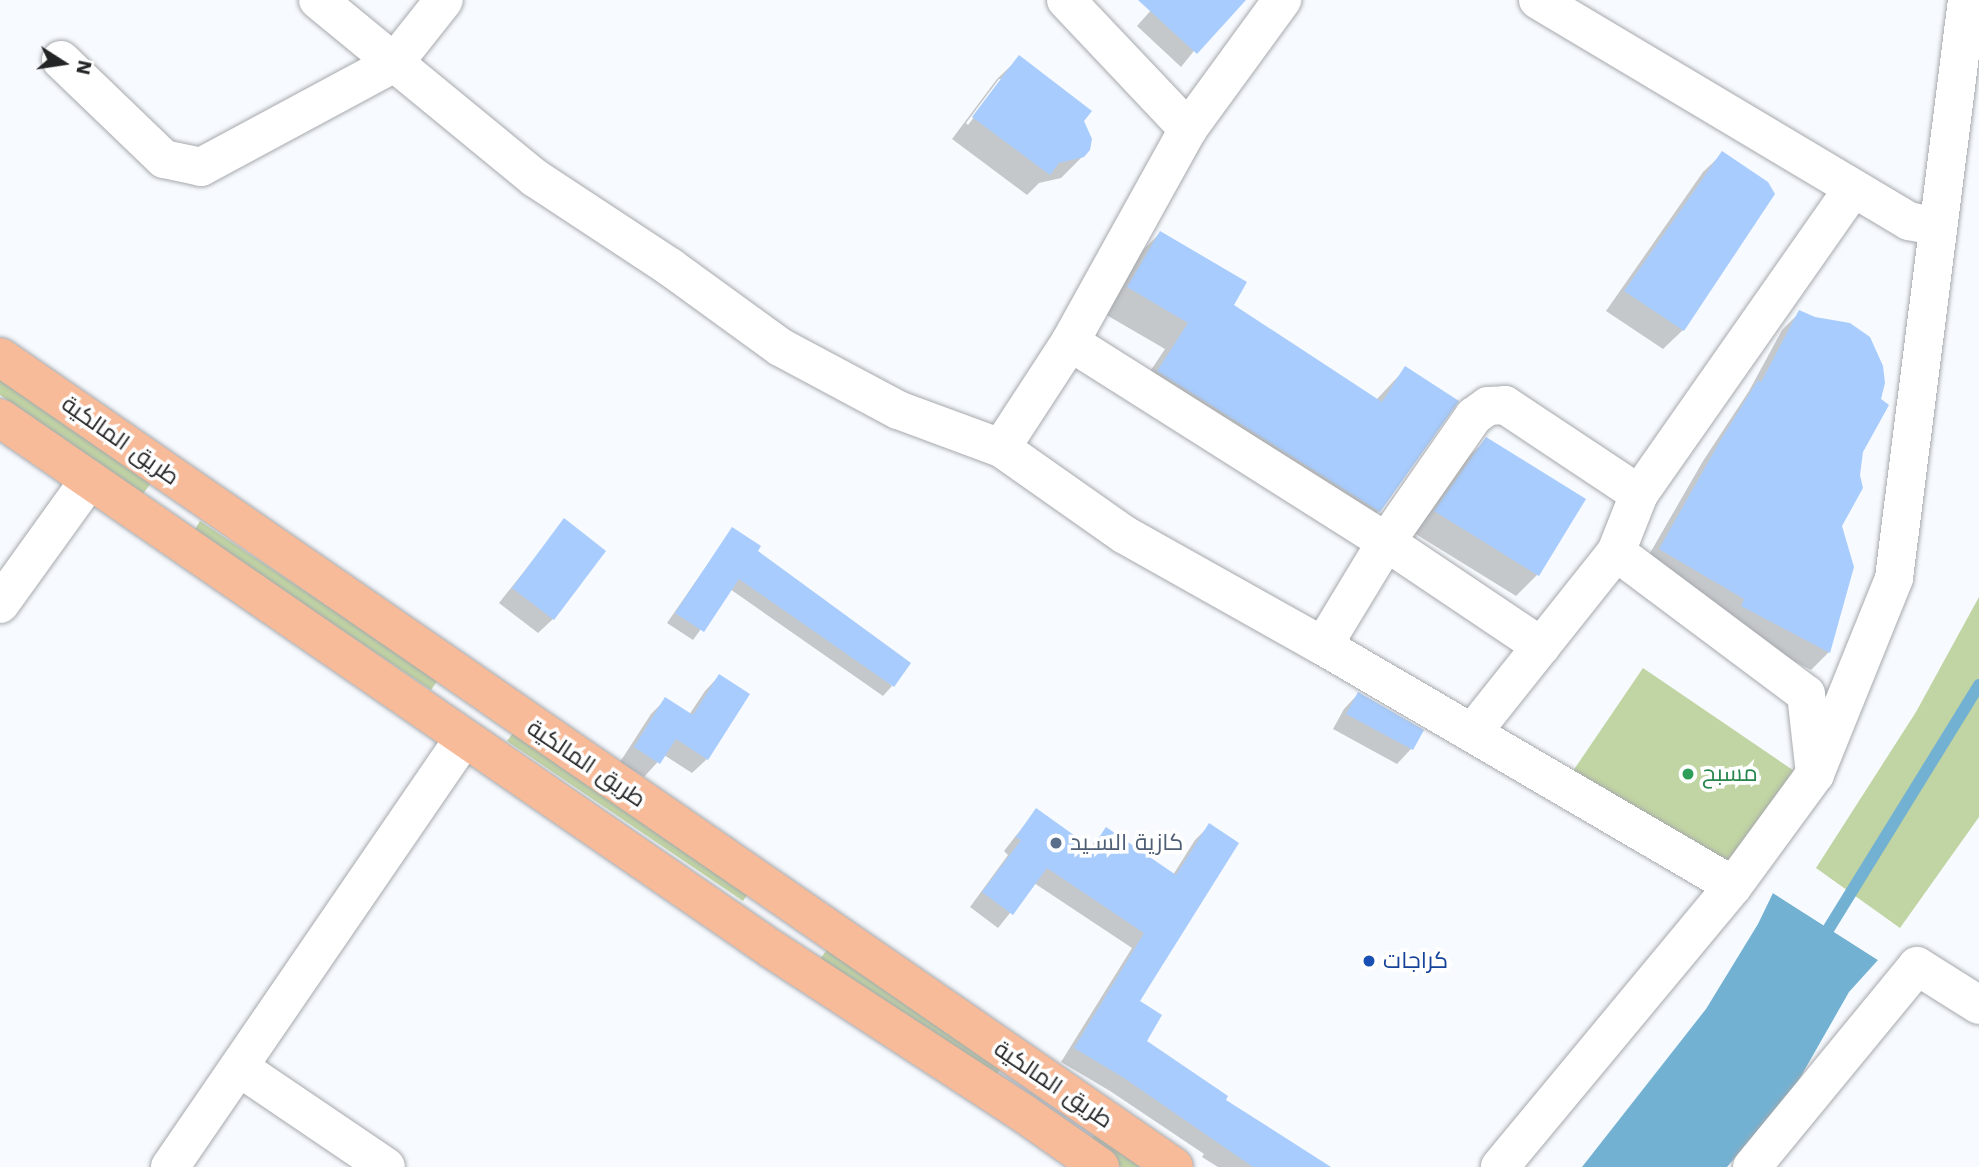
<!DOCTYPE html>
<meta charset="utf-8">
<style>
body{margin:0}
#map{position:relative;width:1979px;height:1167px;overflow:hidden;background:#f7fafe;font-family:"Work Sans",Cairo,sans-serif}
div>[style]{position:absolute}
.green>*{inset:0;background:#c1d4a3}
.water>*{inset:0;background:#73b1d2}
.pier>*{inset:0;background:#f7fafe}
.shadow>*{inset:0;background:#0003}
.stream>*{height:12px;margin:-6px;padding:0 6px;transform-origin:6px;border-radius:6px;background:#73b1d2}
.building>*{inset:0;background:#a8ccfd}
.roads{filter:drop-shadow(0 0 2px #a6a9ad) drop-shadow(0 0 2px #a6a9ad)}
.minor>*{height:38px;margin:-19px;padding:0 19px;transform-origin:19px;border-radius:19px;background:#fff}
.major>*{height:38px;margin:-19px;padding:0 19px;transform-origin:19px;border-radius:19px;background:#f7bb99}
.dots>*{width:19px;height:19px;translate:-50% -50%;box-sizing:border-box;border:4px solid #fff;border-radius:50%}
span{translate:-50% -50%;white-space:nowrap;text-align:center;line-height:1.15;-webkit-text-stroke:7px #fff;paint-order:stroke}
.street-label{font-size:23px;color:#232426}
.leisure-label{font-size:23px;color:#27864d}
.left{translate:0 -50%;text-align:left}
.service-label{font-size:23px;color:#4e5e75}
.transit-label{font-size:23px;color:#164399}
.north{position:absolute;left:28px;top:28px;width:70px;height:70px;-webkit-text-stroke:5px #fff;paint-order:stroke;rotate:102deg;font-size:19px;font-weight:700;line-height:28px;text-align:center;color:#232426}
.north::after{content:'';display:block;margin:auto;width:24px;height:32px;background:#232426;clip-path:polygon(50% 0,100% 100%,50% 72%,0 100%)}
</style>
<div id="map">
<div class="green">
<i style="clip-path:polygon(0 379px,151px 483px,143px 494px,0 395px)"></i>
<i style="clip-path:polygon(200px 521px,438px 680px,431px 690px,194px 531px)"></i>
<i style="clip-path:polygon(1979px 597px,1979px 817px,1900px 928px,1816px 868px,1916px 712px)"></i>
<i style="clip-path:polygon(1643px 668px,1803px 777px,1734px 880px,1573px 771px)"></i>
<i style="clip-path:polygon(513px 733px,749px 892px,743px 901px,507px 741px)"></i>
<i style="clip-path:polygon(829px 947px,1002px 1067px,993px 1079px,820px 959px)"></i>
<i style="clip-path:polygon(1097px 1131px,1150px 1167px,1121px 1167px,1088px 1144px)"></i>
</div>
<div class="water">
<i style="clip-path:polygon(1773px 893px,1878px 960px,1849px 992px,1792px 1092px,1727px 1167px,1582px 1167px,1706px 1009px,1758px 924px)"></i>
</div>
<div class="pier">
<i style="clip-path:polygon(1775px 890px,1880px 958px,1878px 960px,1773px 893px)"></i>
</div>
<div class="shadow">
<i style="clip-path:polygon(1160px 0,1235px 0,1181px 67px,1137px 26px)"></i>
<i style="clip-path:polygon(evenodd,1019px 58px,1082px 121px,1083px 156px,1061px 178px,1039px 183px,1027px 195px,952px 139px,997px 79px,1019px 58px,999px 79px,1003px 79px,968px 125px,966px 123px,999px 79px)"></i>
<i style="clip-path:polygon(1723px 153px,1773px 194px,1683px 330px,1663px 349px,1606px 311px,1703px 172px)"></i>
<i style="clip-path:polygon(1160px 233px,1232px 305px,1376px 400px,1406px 368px,1456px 401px,1379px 511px,1354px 536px,1133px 397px,1165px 349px,1103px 313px,1135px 258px)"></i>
<i style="clip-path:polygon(1800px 312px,1861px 452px,1840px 526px,1829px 652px,1811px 670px,1724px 624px,1642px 567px,1703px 461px,1749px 391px,1782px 330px)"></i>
<i style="clip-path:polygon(1487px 439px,1537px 575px,1516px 596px,1414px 533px,1465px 460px)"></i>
<i style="clip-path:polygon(564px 521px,553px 619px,538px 633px,499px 603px)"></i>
<i style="clip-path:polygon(732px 529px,892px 686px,883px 696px,730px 589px,693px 640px,667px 623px)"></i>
<i style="clip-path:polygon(719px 676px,707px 759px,692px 773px,664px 755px,644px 777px,620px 762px,651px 714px,665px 700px,689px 715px,705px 691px)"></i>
<i style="clip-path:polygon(1358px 694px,1421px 731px,1411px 749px,1397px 764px,1333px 729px,1344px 709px)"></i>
<i style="clip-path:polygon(1036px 810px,1089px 848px,1106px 830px,1173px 875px,1195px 840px,1209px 826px,1138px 1002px,1144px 1042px,1223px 1100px,1328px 1167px,1218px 1167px,1202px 1157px,1204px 1154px,1110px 1091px,1061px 1062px,1132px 948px,1034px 883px,998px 928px,970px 907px,1008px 855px,1004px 851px)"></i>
</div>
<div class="stream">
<i style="left:1821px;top:941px;width:301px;rotate:-58.3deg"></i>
</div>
<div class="building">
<i style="clip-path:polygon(1138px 0,1246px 0,1197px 54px)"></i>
<i style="clip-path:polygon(1019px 55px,1092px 111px,1084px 121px,1092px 139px,1090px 150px,1084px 157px,1059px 163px,1050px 175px,972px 117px)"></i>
<i style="clip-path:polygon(1722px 151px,1768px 182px,1775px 194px,1684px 331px,1624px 291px)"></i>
<i style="clip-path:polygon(1160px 231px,1247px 282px,1234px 305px,1382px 402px,1405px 366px,1459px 401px,1380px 512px,1157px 371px,1188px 323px,1127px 287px)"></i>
<i style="clip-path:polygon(1799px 310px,1815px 317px,1850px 323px,1870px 337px,1883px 366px,1885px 383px,1881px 399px,1889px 405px,1863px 452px,1860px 475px,1863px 488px,1842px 526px,1854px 567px,1830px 653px,1741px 606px,1744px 599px,1659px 549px,1720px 441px,1758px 380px,1761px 382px)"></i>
<i style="clip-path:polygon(1486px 437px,1586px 499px,1539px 576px,1434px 511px)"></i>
<i style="clip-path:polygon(564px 518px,606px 551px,554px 620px,512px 588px)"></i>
<i style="clip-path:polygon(732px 527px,761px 546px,758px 551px,911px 663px,894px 687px,739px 579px,704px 632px,675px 613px)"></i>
<i style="clip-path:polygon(719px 674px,750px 694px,708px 760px,676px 739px,660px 764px,634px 747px,665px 697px,693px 715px)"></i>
<i style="clip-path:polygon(1358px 692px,1424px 730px,1413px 750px,1346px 714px)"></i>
<i style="clip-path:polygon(1036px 808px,1092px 848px,1106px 827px,1176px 875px,1209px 823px,1239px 843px,1140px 1001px,1162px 1015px,1147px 1041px,1228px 1096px,1226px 1100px,1331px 1167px,1253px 1167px,1124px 1078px,1074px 1048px,1144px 933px,1047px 868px,1013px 915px,982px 892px,1021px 840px,1016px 837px)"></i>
</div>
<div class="roads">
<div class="minor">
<i style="left:318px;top:0;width:281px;rotate:39.4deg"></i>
<i style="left:535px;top:178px;width:162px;rotate:33.4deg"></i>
<i style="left:670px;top:267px;width:136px;rotate:36deg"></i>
<i style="left:780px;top:347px;width:134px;rotate:28.1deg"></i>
<i style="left:898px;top:410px;width:110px;rotate:20.3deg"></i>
<i style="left:1001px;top:448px;width:151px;rotate:35.1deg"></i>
<i style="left:1125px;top:535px;width:227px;rotate:29.3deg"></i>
<i style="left:1323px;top:646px;width:475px;rotate:30.3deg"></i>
<i style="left:1733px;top:886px;width:365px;rotate:129.7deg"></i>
<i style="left:1066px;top:0;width:178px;rotate:46.6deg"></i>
<i style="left:1538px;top:0;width:432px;rotate:30.8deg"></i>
<i style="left:1909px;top:221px;width:29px;rotate:12deg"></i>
<i style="left:61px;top:60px;width:143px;rotate:43.9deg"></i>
<i style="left:164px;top:159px;width:38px;rotate:12deg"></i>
<i style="left:201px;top:167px;width:219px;rotate:-28.3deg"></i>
<i style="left:394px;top:63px;width:80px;rotate:-51.6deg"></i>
<i style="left:1070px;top:342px;width:374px;rotate:32.3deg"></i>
<i style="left:1386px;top:542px;width:187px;rotate:33.9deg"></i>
<i style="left:1001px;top:448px;width:126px;rotate:-56.9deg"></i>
<i style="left:1070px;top:342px;width:244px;rotate:-61deg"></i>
<i style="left:1188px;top:129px;width:160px;rotate:-53.9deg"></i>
<i style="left:1639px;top:494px;width:373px;rotate:-55deg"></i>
<i style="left:1616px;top:552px;width:237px;rotate:36.8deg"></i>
<i style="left:1806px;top:694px;width:81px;rotate:83.6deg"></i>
<i style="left:1815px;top:774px;width:139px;rotate:126.2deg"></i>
<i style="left:0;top:604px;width:153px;rotate:-54.3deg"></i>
<i style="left:1323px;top:646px;width:122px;rotate:-58.8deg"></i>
<i style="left:1386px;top:542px;width:154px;rotate:-55.1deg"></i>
<i style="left:1474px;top:416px;width:17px;rotate:-36deg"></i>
<i style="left:1488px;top:406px;width:17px;rotate:-3deg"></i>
<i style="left:1505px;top:405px;width:161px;rotate:33.6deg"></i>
<i style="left:1639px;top:494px;width:62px;rotate:111.6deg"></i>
<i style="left:1616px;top:552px;width:231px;rotate:128.5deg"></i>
<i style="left:1815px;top:774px;width:211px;rotate:-68deg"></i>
<i style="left:1894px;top:578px;width:583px;rotate:-82.8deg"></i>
<i style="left:240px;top:1068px;width:176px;rotate:34.1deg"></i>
<i style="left:170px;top:1167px;width:520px;rotate:-55.58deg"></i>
<i style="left:1752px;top:1167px;width:260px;rotate:-50.6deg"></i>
<i style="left:1917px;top:966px;width:73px;rotate:32.2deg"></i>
</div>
<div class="major">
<i style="left:0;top:357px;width:1426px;rotate:34.6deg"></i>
<i style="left:0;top:418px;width:938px;rotate:34.54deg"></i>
<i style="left:773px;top:950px;width:298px;rotate:33.1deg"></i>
<i style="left:1023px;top:1113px;width:94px;rotate:35deg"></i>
</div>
</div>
<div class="dots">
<i style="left:1688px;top:774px;background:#2e9e5b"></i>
<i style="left:1056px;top:843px;background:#5c6f8a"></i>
<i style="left:1369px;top:961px;background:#1a4fb4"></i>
</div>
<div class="street-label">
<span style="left:120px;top:441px;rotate:35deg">طريق المالكية</span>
<span style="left:586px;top:764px;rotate:34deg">طريق المالكية</span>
<span style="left:1053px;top:1085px;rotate:34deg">طريق المالكية</span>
</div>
<div class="leisure-label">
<span class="left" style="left:1702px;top:774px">مسبح</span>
</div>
<div class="service-label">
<span class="left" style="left:1070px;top:843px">كازية السـيد</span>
</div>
<div class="transit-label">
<span class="left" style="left:1383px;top:961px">كراجات</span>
</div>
<div class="north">N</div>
</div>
